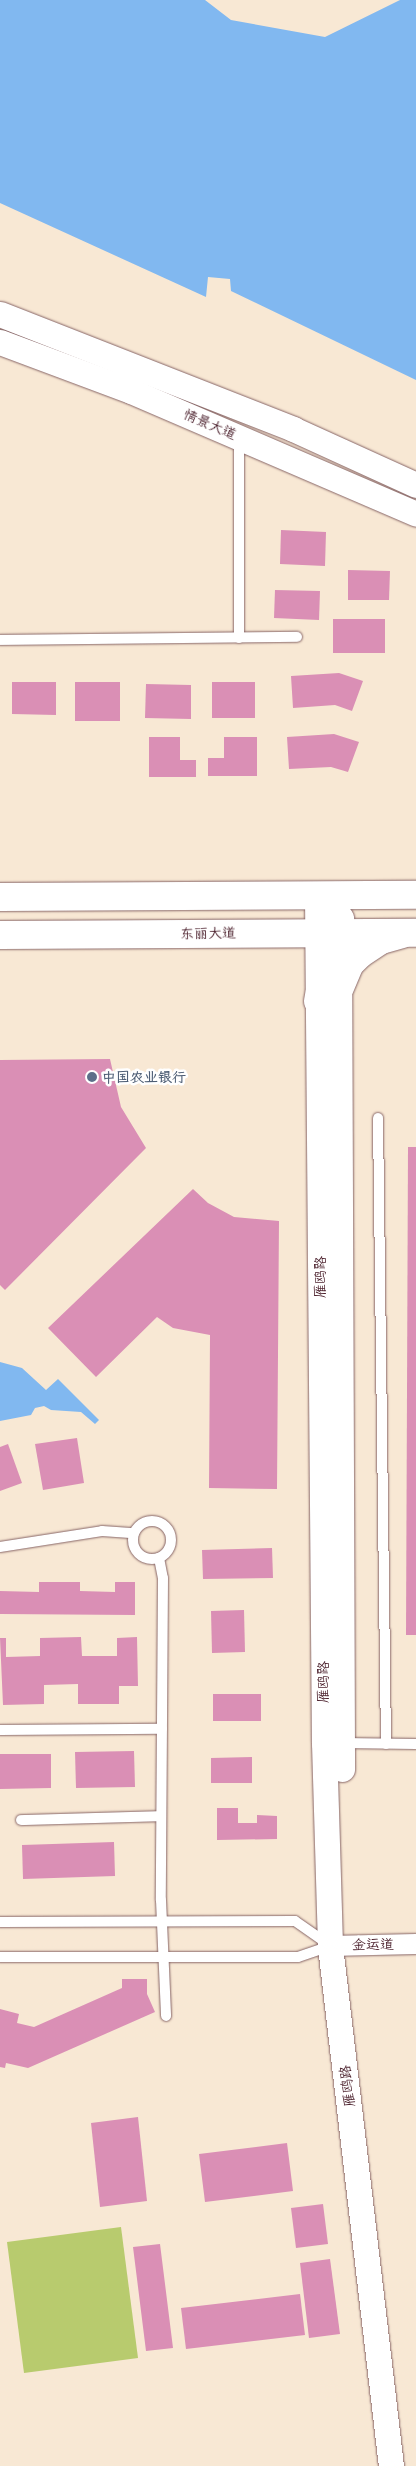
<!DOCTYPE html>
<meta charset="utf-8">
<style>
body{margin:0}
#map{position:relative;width:416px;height:2466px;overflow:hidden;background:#f8e8d4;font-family:Mali,"LXGW WenKai TC",sans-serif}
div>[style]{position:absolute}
.green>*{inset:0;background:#b8cb6e}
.water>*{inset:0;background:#81b8f0}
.building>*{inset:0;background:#da8fb5}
.roads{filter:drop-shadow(0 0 1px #876566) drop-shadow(0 0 1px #876566)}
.service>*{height:10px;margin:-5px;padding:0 5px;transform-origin:5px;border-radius:5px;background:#fff}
.service>.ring{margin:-5px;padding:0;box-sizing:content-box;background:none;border:10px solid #fff;border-radius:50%}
.minor>*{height:20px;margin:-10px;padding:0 10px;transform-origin:10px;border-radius:10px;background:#fff}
.tertiary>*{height:25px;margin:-12.5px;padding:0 12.5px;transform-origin:12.5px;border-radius:12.5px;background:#fff}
.trunk>*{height:28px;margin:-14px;padding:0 14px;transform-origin:14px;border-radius:14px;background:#fff}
.dots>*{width:14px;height:14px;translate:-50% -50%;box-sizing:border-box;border:2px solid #fff;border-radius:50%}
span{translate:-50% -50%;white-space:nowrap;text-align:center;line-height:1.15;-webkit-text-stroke:5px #fff;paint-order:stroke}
.street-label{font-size:14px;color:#4a1f2b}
.service-label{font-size:14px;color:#4e5e75;font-weight:700}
.left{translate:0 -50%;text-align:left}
</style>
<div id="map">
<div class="green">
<i style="clip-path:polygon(121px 2227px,138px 2358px,24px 2373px,7px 2242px)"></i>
</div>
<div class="water">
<i style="clip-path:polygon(0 0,205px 0,231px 20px,325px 37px,400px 0,416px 0,416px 380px,231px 291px,230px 279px,208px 277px,206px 297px,0 203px)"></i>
<i style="clip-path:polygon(0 1362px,22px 1368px,46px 1390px,58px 1379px,99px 1420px,95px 1424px,81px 1412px,51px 1410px,44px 1406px,35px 1408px,31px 1415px,0 1421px)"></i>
</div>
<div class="building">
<i style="clip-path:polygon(281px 530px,326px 532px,325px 566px,280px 564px)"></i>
<i style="clip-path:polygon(348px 570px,390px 571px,389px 600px,348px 600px)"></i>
<i style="clip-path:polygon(275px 590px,320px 591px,319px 620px,274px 618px)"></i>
<i style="clip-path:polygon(333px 619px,385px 619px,385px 653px,333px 653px)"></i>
<i style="clip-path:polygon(339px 673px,363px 681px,352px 711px,335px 705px,293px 708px,291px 676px)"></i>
<i style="clip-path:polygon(12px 682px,56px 682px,56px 715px,12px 714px)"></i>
<i style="clip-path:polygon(75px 682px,120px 682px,120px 721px,75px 721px)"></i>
<i style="clip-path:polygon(212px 682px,255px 682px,255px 718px,212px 718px)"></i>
<i style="clip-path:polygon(146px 684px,191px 685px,191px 719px,145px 718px)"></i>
<i style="clip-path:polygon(334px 734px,359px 742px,348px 772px,331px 767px,289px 769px,287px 737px)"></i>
<i style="clip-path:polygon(149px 737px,180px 737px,180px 760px,196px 760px,196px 777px,149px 777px)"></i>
<i style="clip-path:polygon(224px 737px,257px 737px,257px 776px,208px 776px,208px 758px,224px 758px)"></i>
<i style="clip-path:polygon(110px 1059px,121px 1107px,146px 1148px,5px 1290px,0 1285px,0 1060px)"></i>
<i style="clip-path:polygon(408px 1147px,416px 1147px,416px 1635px,406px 1635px)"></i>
<i style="clip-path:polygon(193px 1189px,208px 1203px,234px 1217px,279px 1221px,277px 1489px,209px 1488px,210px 1335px,173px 1328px,157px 1317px,96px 1377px,48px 1328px)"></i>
<i style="clip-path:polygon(77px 1438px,84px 1483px,43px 1490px,35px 1444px)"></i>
<i style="clip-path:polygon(8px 1444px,22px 1483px,0 1491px,0 1447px)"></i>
<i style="clip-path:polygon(272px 1548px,273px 1578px,203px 1579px,202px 1550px)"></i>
<i style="clip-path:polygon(39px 1582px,80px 1582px,80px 1591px,115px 1592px,115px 1582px,135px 1582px,135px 1615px,0 1614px,0 1591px,39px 1592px)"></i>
<i style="clip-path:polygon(244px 1610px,245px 1652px,212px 1653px,211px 1611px)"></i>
<i style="clip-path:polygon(81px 1637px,82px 1656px,117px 1656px,117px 1638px,137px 1637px,138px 1686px,119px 1686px,119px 1704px,78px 1704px,78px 1684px,44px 1685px,44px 1704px,3px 1705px,0 1638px,6px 1638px,6px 1657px,40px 1656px,40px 1638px)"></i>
<i style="clip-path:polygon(213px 1694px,261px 1694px,261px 1721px,213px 1721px)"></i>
<i style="clip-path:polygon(134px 1751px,135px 1787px,76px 1788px,75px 1752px)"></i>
<i style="clip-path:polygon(0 1754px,51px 1754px,51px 1788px,0 1789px)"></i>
<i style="clip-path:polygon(252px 1757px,252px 1783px,211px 1783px,211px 1758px)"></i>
<i style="clip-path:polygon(217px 1808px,238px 1808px,238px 1823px,257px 1823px,257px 1815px,277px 1816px,277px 1839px,217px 1840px)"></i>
<i style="clip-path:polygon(114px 1842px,115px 1876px,23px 1879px,22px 1845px)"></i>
<i style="clip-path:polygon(122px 1979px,147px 1979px,147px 1994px,155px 2012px,28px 2068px,6px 2063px,5px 2068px,0 2067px,0 2009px,19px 2014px,17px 2023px,34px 2027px,122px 1988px)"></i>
<i style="clip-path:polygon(138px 2117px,147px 2201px,100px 2207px,91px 2123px)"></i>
<i style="clip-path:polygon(287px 2143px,293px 2191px,205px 2202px,199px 2154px)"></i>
<i style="clip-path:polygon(323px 2204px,328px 2244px,296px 2248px,291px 2208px)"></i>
<i style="clip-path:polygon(160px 2244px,173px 2348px,146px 2351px,133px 2247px)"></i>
<i style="clip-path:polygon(330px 2259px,340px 2334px,309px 2338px,300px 2263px)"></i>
<i style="clip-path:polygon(300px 2294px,305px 2335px,186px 2349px,181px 2308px)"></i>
</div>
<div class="roads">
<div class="service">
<i style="left:239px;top:638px;width:200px;rotate:-90deg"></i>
<i style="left:0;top:640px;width:297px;rotate:-0.6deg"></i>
<i style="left:378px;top:1118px;width:626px;rotate:89.27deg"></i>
<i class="ring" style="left:133px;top:1521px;width:28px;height:28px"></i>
<i style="left:0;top:1547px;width:103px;rotate:-8.9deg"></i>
<i style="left:102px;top:1531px;width:32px;rotate:4deg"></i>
<i style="left:159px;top:1558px;width:20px;rotate:79deg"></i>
<i style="left:163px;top:1578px;width:322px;rotate:90.4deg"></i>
<i style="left:161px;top:1900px;width:116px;rotate:87.5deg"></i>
<i style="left:0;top:1730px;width:162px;rotate:-0.4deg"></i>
<i style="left:342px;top:1743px;width:74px;rotate:0.8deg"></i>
<i style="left:21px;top:1820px;width:140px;rotate:-1.6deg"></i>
<i style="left:0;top:1922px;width:295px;rotate:-0.2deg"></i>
<i style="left:295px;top:1921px;width:40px;rotate:34.9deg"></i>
<i style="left:0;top:1957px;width:298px"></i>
<i style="left:298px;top:1957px;width:34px;rotate:-19deg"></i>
</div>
<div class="minor">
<i style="left:330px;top:1946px;width:86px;rotate:-1.3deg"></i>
</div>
<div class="tertiary">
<i style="left:0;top:314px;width:315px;rotate:21.4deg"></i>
<i style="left:293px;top:429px;width:135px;rotate:24.5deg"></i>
<i style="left:0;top:342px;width:140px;rotate:20.5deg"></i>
<i style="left:131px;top:391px;width:310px;rotate:23.3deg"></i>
<i style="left:317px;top:895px;width:848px;rotate:89.53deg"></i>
<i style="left:324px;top:1743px;width:203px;rotate:88.3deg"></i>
<i style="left:330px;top:1946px;width:524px;rotate:83.31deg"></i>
<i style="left:339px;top:932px;width:837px;rotate:89.79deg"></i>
<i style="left:341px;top:987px;width:25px;rotate:-67deg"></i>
<i style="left:351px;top:964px;width:13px;rotate:-45deg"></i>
<i style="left:360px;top:955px;width:25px;rotate:-34deg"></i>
<i style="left:381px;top:941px;width:22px;rotate:-16deg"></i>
</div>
<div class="trunk">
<i style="left:0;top:897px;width:416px;rotate:-0.3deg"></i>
<i style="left:0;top:935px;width:416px;rotate:-0.3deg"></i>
<i style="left:318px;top:1001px;width:70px;rotate:-79.3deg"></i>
<i style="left:331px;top:932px;width:16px;rotate:-55deg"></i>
</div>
</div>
<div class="dots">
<i style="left:92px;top:1077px;background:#5c6f8a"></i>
</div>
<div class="street-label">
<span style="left:210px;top:424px;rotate:23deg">情景大道</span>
<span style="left:208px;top:933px;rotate:-1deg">东丽大道</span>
<span style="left:320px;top:1277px;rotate:-90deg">雁鸥路</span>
<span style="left:323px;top:1682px;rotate:-90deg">雁鸥路</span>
<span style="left:373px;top:1944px">金运道</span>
<span style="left:347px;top:2086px;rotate:-97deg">雁鸥路</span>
</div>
<div class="service-label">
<span class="left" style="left:102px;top:1077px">中国农业银行</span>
</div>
</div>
